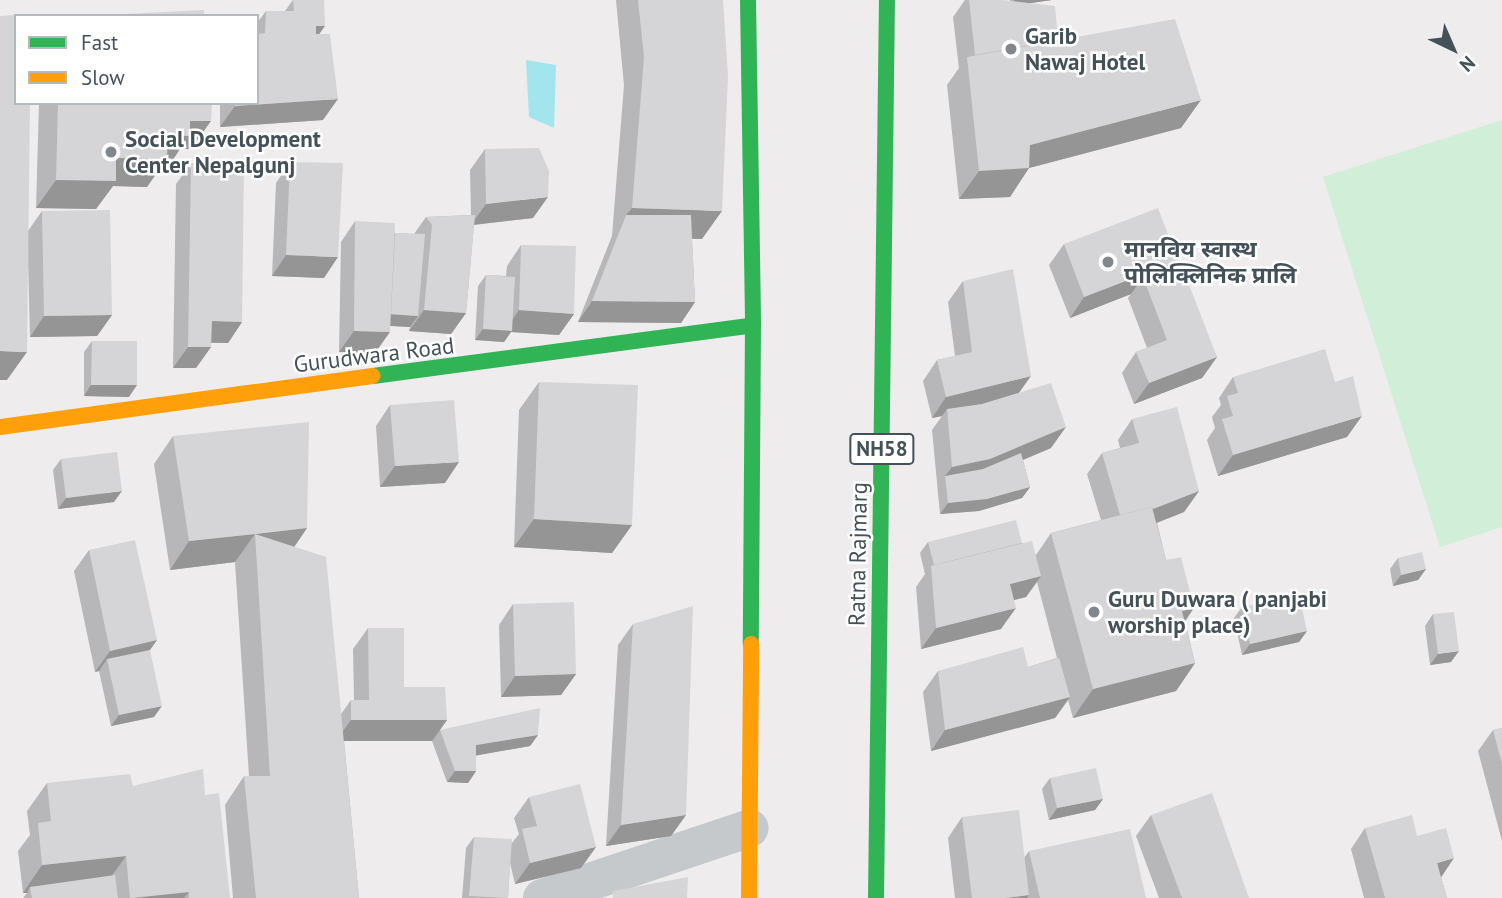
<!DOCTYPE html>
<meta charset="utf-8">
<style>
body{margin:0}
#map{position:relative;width:1502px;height:898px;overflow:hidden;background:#eeeced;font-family:"PT Sans","Noto Sans Devanagari",sans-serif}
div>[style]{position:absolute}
.green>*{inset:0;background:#d0eed8}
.water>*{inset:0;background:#a3e5ed}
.street>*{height:38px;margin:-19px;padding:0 19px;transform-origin:19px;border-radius:19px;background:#c6c9cc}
.fast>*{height:16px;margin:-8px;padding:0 8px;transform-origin:8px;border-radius:8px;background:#30b455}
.slow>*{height:16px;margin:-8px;padding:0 8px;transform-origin:8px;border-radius:8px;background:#ff9f0a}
.wall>*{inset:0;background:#b7b7b9}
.shaded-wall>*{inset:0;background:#959596}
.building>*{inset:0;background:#d5d5d7}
.dots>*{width:19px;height:19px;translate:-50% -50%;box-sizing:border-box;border:4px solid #fff;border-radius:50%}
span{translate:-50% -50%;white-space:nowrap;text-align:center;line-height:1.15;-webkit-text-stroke:5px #fff;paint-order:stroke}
.shield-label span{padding:2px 5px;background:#fff;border:2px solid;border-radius:5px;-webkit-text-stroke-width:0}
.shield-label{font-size:21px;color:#445159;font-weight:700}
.poi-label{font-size:23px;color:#445159;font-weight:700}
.left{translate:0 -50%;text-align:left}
.street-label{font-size:23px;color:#445159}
.legend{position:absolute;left:14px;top:14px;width:245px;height:91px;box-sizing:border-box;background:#fff;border:2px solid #b4b9bd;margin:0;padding:9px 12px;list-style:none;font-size:21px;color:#445159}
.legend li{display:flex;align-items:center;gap:14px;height:35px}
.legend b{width:35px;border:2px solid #b4b9bd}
.north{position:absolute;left:1418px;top:14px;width:70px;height:70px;-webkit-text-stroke:5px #fff;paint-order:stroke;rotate:136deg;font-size:19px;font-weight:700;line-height:28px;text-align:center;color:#445159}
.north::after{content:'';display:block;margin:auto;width:24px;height:32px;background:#445159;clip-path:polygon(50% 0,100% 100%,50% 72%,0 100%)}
</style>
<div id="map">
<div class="green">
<i style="clip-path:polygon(1502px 120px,1502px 527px,1440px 547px,1323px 177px)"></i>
</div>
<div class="water">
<i style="clip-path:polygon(526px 60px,556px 65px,554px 128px,529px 117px)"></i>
</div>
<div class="street">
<i style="left:542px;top:898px;width:219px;rotate:-18.6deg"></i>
</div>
<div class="fast">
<i style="left:748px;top:0;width:325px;rotate:89.1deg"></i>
<i style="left:753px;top:325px;width:319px;rotate:90.4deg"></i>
<i style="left:373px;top:376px;width:383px;rotate:-7.6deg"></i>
<i style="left:876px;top:898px;width:898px;rotate:-89.3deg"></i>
</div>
<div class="slow">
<i style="left:0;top:427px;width:376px;rotate:-7.8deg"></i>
<i style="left:749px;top:898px;width:254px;rotate:-89.5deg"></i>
</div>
<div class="wall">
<i style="clip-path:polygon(293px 0,324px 0,319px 34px,323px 120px,220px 127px,220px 103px,257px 103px,257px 23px,266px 11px,285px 11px)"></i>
<i style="clip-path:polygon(616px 0,723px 0,702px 239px,692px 239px,695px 302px,681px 323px,578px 322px,612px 236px,624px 85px)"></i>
<i style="clip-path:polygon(965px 0,1010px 1px,1010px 0,1052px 0,1030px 3px,1058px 40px,1181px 128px,1029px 168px,1010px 197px,959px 199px,947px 85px,959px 68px,953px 17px)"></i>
<i style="clip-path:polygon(39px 103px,212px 103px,191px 149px,180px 149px,170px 164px,163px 164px,147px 187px,113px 186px,96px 209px,36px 208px)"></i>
<i style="clip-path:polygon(485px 149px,533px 218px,474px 225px,466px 313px,451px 334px,409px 331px,410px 327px,390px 326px,375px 353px,339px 352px,341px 242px,355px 221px,395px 233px,414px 234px,426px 217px,471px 215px,470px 170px)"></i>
<i style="clip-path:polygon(290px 162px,324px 278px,272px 276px,276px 183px)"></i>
<i style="clip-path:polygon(191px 163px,242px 322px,228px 343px,211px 343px,211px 347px,196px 368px,173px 368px,176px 184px)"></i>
<i style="clip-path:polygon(42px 211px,112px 315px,97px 336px,30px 337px,28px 257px,7px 380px,28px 231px)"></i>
<i style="clip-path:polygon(1064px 244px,1174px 266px,1217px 357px,1202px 378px,1134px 404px,1122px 373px,1136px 352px,1147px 348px,1128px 298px,1131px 294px,1070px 318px,1049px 265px)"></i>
<i style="clip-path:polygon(521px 245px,574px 314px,559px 335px,511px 332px,504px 342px,475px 340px,478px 286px,486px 275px,506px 276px,507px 266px)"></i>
<i style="clip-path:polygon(963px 281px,1019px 393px,1051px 448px,1023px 460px,1030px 487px,1022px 498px,979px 511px,940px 514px,932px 430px,942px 416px,932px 418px,923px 381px,937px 360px,955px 356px,948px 302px)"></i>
<i style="clip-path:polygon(92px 341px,129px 397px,84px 396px,84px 352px)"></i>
<i style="clip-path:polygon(1233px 377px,1347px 437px,1218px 476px,1207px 440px,1215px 428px,1212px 417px,1221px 405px,1219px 398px)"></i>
<i style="clip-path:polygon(539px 382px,632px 525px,612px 553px,514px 547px,519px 410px)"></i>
<i style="clip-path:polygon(390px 405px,445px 483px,380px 487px,376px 426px)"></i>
<i style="clip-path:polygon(1132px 419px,1199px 491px,1184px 512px,1157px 523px,1166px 560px,1185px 621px,1195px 663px,1176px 691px,1073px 718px,1068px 700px,1055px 718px,931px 751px,923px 692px,938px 671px,1028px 667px,1057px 658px,1037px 582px,1026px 597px,1014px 600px,1001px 629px,921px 649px,916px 587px,925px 574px,920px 553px,928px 542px,1022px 543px,1036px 555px,1051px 533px,1101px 520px,1087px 474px,1102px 453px,1120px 448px,1118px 440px)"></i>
<i style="clip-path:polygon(173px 436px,307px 528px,294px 547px,341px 714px,351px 700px,354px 700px,353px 649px,368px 628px,404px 687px,447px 720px,440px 730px,538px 735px,530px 746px,476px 755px,476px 771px,468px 783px,447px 782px,432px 741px,344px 741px,359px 898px,233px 898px,225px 805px,244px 776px,249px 776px,235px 562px,170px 570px,154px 464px)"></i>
<i style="clip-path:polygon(61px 459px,114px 502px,58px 509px,53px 470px)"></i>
<i style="clip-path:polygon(89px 550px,157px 640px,150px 650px,154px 717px,111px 726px,99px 671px,95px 672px,74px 571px)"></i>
<i style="clip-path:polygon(1398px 558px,1426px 569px,1418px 580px,1393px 586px,1390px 569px)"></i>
<i style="clip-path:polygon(513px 604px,576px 674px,561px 695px,501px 697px,499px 625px)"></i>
<i style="clip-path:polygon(1242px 607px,1307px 631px,1299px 642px,1242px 655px,1234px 618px)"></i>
<i style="clip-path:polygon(1433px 614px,1451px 662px,1430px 665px,1425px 626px)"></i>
<i style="clip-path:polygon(633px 624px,686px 815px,671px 836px,606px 846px,618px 645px)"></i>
<i style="clip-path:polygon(1502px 728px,1502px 841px,1478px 751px,1493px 730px)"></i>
<i style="clip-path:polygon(1050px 778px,1103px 799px,1095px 810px,1049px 820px,1042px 789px)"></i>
<i style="clip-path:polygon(47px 783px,133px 786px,205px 795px,230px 898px,23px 898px,27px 893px,23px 893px,18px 851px,30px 835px,27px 811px)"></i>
<i style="clip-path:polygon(529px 797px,596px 847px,581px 868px,515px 884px,510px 863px,508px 898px,462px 898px,466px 848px,474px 837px,512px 843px,519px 834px,514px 818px)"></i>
<i style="clip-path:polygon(1151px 815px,1249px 898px,1159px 898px,1136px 836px)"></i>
<i style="clip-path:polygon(962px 817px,1024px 858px,1029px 851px,1146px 898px,955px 898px,948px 838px)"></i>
<i style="clip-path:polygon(1365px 828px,1417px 836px,1441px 877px,1447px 898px,1364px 898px,1351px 849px)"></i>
</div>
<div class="shaded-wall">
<i style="clip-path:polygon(1014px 0,1052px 0,1010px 6px)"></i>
<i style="clip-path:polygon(316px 26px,325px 26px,310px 47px)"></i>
<i style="clip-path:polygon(338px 99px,323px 120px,220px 127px,235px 106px)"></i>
<i style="clip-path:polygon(1201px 100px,1181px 128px,1029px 168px,1010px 197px,959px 199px,979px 171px,1030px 145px)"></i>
<i style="clip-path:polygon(190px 121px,211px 121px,191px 149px,180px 149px,170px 164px,163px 164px,147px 187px,113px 186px,96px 209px,36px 208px,56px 180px,116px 158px,168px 135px)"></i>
<i style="clip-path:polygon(548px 197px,533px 218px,471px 225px,486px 204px)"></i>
<i style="clip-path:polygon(632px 208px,722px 211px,702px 239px,618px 236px,626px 215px)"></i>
<i style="clip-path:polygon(286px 255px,338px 257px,324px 278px,272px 276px)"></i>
<i style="clip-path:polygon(1178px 261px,1163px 282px,1143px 277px,1131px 294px,1070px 318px,1084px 297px)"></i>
<i style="clip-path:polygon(592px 301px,695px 302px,681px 323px,578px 322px)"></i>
<i style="clip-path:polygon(424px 310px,466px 313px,451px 334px,409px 331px)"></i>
<i style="clip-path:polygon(519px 310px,574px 314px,559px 335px,511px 332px,504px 342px,475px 340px,483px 329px,505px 330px)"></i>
<i style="clip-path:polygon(383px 314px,418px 316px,410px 327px,375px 325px)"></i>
<i style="clip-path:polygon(112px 315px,97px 336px,30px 337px,44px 316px)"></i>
<i style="clip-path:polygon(212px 321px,242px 322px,228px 343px,197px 342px)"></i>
<i style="clip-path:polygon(354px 331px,390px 332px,375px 353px,339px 352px)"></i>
<i style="clip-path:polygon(188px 347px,211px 347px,196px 368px,173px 368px)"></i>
<i style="clip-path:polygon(0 351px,27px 352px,7px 380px,0 380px)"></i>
<i style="clip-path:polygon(1217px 357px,1202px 378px,1134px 404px,1149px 383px)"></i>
<i style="clip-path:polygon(1031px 376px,1016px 397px,947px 414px,947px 409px,942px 416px,932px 418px,946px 397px)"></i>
<i style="clip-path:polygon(91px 385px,137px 385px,129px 397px,84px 396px)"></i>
<i style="clip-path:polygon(1362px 416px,1347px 437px,1218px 476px,1233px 455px)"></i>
<i style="clip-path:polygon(1066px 427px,1051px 448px,975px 480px,945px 476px,952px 467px)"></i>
<i style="clip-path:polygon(459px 462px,445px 483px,380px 487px,395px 466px)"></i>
<i style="clip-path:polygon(1030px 487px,1022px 498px,979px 511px,940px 514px,948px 503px)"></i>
<i style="clip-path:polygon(122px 491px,114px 502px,58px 509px,66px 498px)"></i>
<i style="clip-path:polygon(1199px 491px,1184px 512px,1107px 542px,1122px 521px)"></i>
<i style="clip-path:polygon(534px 519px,632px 525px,612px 553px,514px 547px)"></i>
<i style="clip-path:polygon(307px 528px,288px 556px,255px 534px)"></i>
<i style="clip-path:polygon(255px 534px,235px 562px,170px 570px,189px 541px)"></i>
<i style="clip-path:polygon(1426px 569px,1418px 580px,1393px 586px,1401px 575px)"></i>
<i style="clip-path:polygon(1041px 576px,1026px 597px,995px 605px,1010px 584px)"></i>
<i style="clip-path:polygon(1016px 608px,1001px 629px,921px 649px,936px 628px)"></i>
<i style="clip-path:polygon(1194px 608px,1175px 636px,1182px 611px)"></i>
<i style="clip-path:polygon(1307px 631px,1299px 642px,1242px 655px,1250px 644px)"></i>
<i style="clip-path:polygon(157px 640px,142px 661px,107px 659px,99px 671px,95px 672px,110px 651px)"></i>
<i style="clip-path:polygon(1459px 651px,1451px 662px,1430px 665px,1438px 654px)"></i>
<i style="clip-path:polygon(1195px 663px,1176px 691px,1073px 718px,1093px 689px)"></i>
<i style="clip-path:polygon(576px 674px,561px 695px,501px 697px,515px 676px)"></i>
<i style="clip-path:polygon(1070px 697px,1055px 718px,931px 751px,945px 730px)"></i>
<i style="clip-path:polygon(162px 706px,154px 717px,111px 726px,119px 715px)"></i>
<i style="clip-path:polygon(351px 720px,447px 720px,432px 741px,336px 741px)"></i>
<i style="clip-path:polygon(538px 735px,530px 746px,468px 757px,476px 745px)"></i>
<i style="clip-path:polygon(455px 771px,476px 771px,468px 783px,447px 782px)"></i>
<i style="clip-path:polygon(1103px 799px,1095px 810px,1049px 820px,1057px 808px)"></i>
<i style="clip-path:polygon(686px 815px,671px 836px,606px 846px,621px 825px)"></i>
<i style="clip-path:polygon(596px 847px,581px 868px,515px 884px,530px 863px)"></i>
<i style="clip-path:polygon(126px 856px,106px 884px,30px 887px,27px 893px,23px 893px,42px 865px)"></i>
<i style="clip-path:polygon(1454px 858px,1440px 879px,1437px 863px)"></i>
<i style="clip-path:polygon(189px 892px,184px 898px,134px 898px)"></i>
<i style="clip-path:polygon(1029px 895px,1027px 898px,1005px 898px)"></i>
</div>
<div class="building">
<i style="clip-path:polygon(293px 0,324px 0,325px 26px,316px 26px,316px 34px,330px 34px,338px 99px,235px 106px,235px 103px,257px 103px,257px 34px,265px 33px,266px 11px,294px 11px)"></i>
<i style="clip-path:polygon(638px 0,723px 0,728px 76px,722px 211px,632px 208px,644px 57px)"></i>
<i style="clip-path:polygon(969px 0,1002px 0,1055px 6px,1058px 40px,975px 55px)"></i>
<i style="clip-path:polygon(204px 10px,204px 16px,125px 16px,125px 14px)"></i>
<i style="clip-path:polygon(31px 14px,31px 16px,16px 16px,16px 103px,30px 103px,27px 352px,0 351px,0 16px)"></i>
<i style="clip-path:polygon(1175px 19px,1201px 100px,1030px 145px,1029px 168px,979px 171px,967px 57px)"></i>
<i style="clip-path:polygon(58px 103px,212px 103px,211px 121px,190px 121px,190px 136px,168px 135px,167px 159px,116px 158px,116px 181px,56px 180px)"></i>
<i style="clip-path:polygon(539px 148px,549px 171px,548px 197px,486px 204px,485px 149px)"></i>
<i style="clip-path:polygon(290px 162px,343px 163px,338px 257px,286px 255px)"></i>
<i style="clip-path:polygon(191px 163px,244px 164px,242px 322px,212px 321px,211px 347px,188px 347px)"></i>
<i style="clip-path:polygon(1158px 208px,1178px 261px,1084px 297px,1064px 244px)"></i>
<i style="clip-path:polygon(110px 210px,112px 315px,44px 316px,42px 211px)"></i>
<i style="clip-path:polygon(475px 215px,466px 313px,424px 310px,432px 225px,426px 217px)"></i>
<i style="clip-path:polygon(626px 215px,691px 215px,695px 302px,592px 301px)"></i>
<i style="clip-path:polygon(355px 221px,395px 223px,390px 332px,354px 331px)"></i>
<i style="clip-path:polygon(395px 233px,425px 234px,418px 316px,391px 314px)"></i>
<i style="clip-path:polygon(521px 245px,576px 246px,574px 314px,519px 310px)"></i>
<i style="clip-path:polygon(1181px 264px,1217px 357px,1149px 383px,1136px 352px,1167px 340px,1143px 277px)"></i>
<i style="clip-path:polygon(1013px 269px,1031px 376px,946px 397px,937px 360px,972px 352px,963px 281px)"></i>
<i style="clip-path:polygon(486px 275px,515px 277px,512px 331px,483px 329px)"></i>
<i style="clip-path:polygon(92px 341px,137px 341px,137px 385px,91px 385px)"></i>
<i style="clip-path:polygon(1325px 349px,1335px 382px,1353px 376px,1362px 416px,1233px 455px,1222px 419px,1233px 416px,1227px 396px,1238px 393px,1233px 377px)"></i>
<i style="clip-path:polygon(539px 382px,638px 385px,632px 525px,534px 519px)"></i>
<i style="clip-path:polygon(1051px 383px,1066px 427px,990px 459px,952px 467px,947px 409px,982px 404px)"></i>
<i style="clip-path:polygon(454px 400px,459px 462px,395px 466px,390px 405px)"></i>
<i style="clip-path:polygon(1177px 407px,1199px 491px,1153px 509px,1152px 507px,1120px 515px,1102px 453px,1139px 443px,1132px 419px)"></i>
<i style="clip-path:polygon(309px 422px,307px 528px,255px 534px,326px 557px,359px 898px,256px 898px,244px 776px,270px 776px,255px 534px,189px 541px,173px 436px)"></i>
<i style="clip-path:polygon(117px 452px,122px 491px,66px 498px,61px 459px)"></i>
<i style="clip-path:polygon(1021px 453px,1030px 487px,987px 499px,948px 503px,945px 476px,983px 469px)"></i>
<i style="clip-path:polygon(1152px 507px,1166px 560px,1181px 557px,1194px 608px,1182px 611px,1195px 663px,1093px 689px,1051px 533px)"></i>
<i style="clip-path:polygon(1016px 520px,1022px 543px,934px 565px,928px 542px)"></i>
<i style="clip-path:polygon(135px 540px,157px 640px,110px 651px,89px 550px)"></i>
<i style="clip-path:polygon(1032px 541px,1041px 576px,1010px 584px,1016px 608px,936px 628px,931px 566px)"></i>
<i style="clip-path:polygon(1422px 552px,1426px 569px,1401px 575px,1398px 558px)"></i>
<i style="clip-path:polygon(1299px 595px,1307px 631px,1250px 644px,1242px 607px)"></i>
<i style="clip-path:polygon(574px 602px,576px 674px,515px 676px,513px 604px)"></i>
<i style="clip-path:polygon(693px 606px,686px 815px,621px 825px,633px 624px)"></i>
<i style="clip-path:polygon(1454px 612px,1459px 651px,1438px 654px,1433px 614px)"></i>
<i style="clip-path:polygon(368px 628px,404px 628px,404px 687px,445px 687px,447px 720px,351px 720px,351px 700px,369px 700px)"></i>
<i style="clip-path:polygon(1023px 647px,1028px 667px,1059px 658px,1070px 697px,945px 730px,938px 671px)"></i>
<i style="clip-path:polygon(150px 650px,162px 706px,119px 715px,107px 659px)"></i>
<i style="clip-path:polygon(540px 708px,538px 735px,476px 745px,476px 771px,455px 771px,440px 730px)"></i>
<i style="clip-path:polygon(1502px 728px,1502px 764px,1493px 730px)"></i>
<i style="clip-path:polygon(1096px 768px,1103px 799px,1057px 808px,1050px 778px)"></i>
<i style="clip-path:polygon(203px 769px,205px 795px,219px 793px,230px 898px,189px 898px,189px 892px,130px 898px,126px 856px,42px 865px,38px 823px,51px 821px,47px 783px,130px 774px,133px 786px)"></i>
<i style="clip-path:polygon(580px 784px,596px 847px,530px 863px,522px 829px,537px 826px,529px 797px)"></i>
<i style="clip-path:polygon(1212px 793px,1249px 898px,1182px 898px,1151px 815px)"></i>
<i style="clip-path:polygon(1019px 810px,1029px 895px,1005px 898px,972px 898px,962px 817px)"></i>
<i style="clip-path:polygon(1412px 815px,1417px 836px,1446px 828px,1454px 858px,1437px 863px,1447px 898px,1385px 898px,1365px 828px)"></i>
<i style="clip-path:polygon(1130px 829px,1146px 898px,1040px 898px,1029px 851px)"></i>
<i style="clip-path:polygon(474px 837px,512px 839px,508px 898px,469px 896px)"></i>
<i style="clip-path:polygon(115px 875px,118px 898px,32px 898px,30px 887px)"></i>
<i style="clip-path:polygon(688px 877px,687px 898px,613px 898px,613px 891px)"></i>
</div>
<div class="dots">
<i style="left:1011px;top:49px;background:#80878d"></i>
<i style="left:111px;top:152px;background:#80878d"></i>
<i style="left:1108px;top:262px;background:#80878d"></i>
<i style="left:1094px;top:612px;background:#80878d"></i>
</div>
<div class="shield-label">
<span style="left:882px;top:449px">NH58</span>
</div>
<div class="poi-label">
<span class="left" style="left:1025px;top:49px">Garib<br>Nawaj Hotel</span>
<span class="left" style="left:125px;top:152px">Social Development<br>Center Nepalgunj</span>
<span class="left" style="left:1124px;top:262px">मानविय स्वास्थ<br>पोलिक्लिनिक प्रालि</span>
<span class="left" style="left:1108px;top:612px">Guru Duwara ( panjabi<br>worship place)</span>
</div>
<div class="street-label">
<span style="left:374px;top:355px;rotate:-7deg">Gurudwara Road</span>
<span style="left:858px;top:554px;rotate:-89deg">Ratna Rajmarg</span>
</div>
<ul class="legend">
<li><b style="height:9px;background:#30b455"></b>Fast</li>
<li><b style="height:9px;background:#ff9f0a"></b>Slow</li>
</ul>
<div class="north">N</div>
</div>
